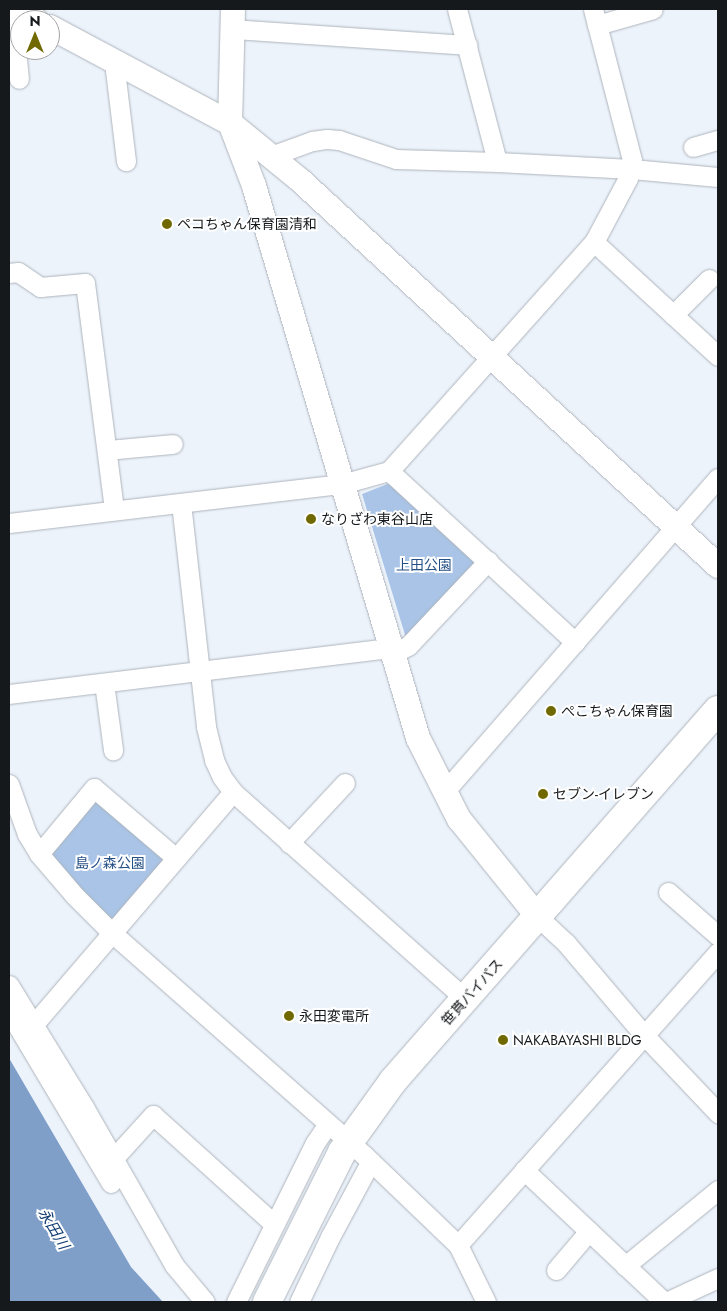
<!DOCTYPE html>
<meta charset="utf-8">
<style>
body{margin:0}
#map{position:relative;width:727px;height:1311px;overflow:hidden;background:#edf3fb;font-family:Jost,"Noto Sans JP",sans-serif}
div>[style]{position:absolute}
.green>*{inset:0;background:#a9c4e6}
.water>*{inset:0;background:#7f9fc9}
.roads{filter:drop-shadow(0 0 1px #aeb4bc) drop-shadow(0 0 1px #aeb4bc)}
.minor>*{height:19px;margin:-9.5px;padding:0 9.5px;transform-origin:9.5px;border-radius:9.5px;background:#fff}
.tertiary>*{height:24px;margin:-12px;padding:0 12px;transform-origin:12px;border-radius:12px;background:#fff}
.primary>*{height:28px;margin:-14px;padding:0 14px;transform-origin:14px;border-radius:14px;background:#fff}
.dots>*{width:14px;height:14px;translate:-50% -50%;box-sizing:border-box;border:2px solid #fff;border-radius:50%}
span{translate:-50% -50%;white-space:nowrap;text-align:center;line-height:1.15;-webkit-text-stroke:4px #fff;paint-order:stroke}
.poi-label{font-size:14px;color:#16191b}
.left{translate:0 -50%;text-align:left}
.park-label{font-size:14px;color:#255086}
.street-label{font-size:14px;color:#16191b}
.water-label{font-size:15px;color:#123e73;font-style:italic}
.frame{position:absolute;inset:0;border:10px solid #16191b;pointer-events:none}
.north{position:absolute;left:10px;top:10px;width:50px;height:50px;box-sizing:border-box;background:#fff;border:1px solid #a2a3a4;border-radius:50%;rotate:0deg;font-size:14px;font-weight:700;line-height:20px;text-align:center;color:#16191b}
.north::after{content:'';display:block;margin:auto;width:18px;height:22px;background:#706901;clip-path:polygon(50% 0,100% 100%,50% 72%,0 100%)}
</style>
<div id="map">
<div class="green">
<i style="clip-path:polygon(390px 483px,479px 562px,406px 638px,362px 494px)"></i>
<i style="clip-path:polygon(99px 798px,165px 856px,165px 863px,119px 917px,110px 919px,79px 890px,51px 854px,90px 800px)"></i>
</div>
<div class="water">
<i style="clip-path:polygon(9px 1058px,131px 1267px,163px 1302px,9px 1302px)"></i>
</div>
<div class="roads">
<div class="minor">
<i style="left:457px;top:9px;width:158px;rotate:75.3deg"></i>
<i style="left:16px;top:10px;width:8px;rotate:113deg"></i>
<i style="left:13px;top:17px;width:62px;rotate:84.5deg"></i>
<i style="left:597px;top:25px;width:58px;rotate:-15.9deg"></i>
<i style="left:233px;top:29px;width:235px;rotate:3.9deg"></i>
<i style="left:119px;top:63px;width:8px;rotate:120deg"></i>
<i style="left:115px;top:70px;width:92px;rotate:83.1deg"></i>
<i style="left:693px;top:147px;width:26px;rotate:-16deg"></i>
<i style="left:271px;top:156px;width:44px;rotate:-20.1deg"></i>
<i style="left:312px;top:141px;width:15px;rotate:-8deg"></i>
<i style="left:327px;top:139px;width:12px;rotate:5deg"></i>
<i style="left:339px;top:140px;width:60px;rotate:18.4deg"></i>
<i style="left:396px;top:159px;width:101px;rotate:1.7deg"></i>
<i style="left:497px;top:162px;width:135px;rotate:3deg"></i>
<i style="left:632px;top:169px;width:86px;rotate:5.3deg"></i>
<i style="left:594px;top:242px;width:168px;rotate:42.6deg"></i>
<i style="left:9px;top:273px;width:9px;rotate:-6deg"></i>
<i style="left:18px;top:272px;width:27px;rotate:34deg"></i>
<i style="left:40px;top:287px;width:45px;rotate:-5.1deg"></i>
<i style="left:85px;top:283px;width:229px;rotate:82.7deg"></i>
<i style="left:673px;top:315px;width:51px;rotate:-45deg"></i>
<i style="left:107px;top:450px;width:66px;rotate:-5.2deg"></i>
<i style="left:389px;top:471px;width:253px;rotate:42.6deg"></i>
<i style="left:181px;top:503px;width:225px;rotate:83.6deg"></i>
<i style="left:206px;top:727px;width:34px;rotate:76deg"></i>
<i style="left:214px;top:760px;width:19px;rotate:65deg"></i>
<i style="left:222px;top:777px;width:19px;rotate:54deg"></i>
<i style="left:233px;top:792px;width:311px;rotate:41.7deg"></i>
<i style="left:9px;top:523px;width:335px;rotate:-6.7deg"></i>
<i style="left:342px;top:484px;width:49px;rotate:-15.5deg"></i>
<i style="left:389px;top:471px;width:307px;rotate:-48.2deg"></i>
<i style="left:594px;top:242px;width:72px;rotate:-62deg"></i>
<i style="left:628px;top:178px;width:18px;rotate:-77deg"></i>
<i style="left:632px;top:160px;width:156px;rotate:-104.5deg"></i>
<i style="left:392px;top:654px;width:18px;rotate:-27deg"></i>
<i style="left:408px;top:646px;width:117px;rotate:-46.7deg"></i>
<i style="left:104px;top:683px;width:68px;rotate:82.3deg"></i>
<i style="left:9px;top:694px;width:384px;rotate:-6.9deg"></i>
<i style="left:9px;top:784px;width:53px;rotate:70.2deg"></i>
<i style="left:27px;top:834px;width:23px;rotate:59deg"></i>
<i style="left:39px;top:854px;width:55px;rotate:49.4deg"></i>
<i style="left:75px;top:896px;width:52px;rotate:45deg"></i>
<i style="left:112px;top:933px;width:336px;rotate:41.4deg"></i>
<i style="left:364px;top:1155px;width:130px;rotate:43.8deg"></i>
<i style="left:458px;top:1245px;width:64px;rotate:63.8deg"></i>
<i style="left:444px;top:792px;width:417px;rotate:-48.9deg"></i>
<i style="left:289px;top:843px;width:82px;rotate:-47deg"></i>
<i style="left:39px;top:854px;width:86px;rotate:-50.2deg"></i>
<i style="left:94px;top:788px;width:108px;rotate:40.5deg"></i>
<i style="left:668px;top:892px;width:67px;rotate:41.3deg"></i>
<i style="left:538px;top:917px;width:38px;rotate:43deg"></i>
<i style="left:566px;top:943px;width:121px;rotate:49.7deg"></i>
<i style="left:644px;top:1035px;width:108px;rotate:46.5deg"></i>
<i style="left:9px;top:985px;width:143px;rotate:58.4deg"></i>
<i style="left:84px;top:1107px;width:182px;rotate:60.3deg"></i>
<i style="left:174px;top:1265px;width:48px;rotate:50deg"></i>
<i style="left:9px;top:1012px;width:199px;rotate:59.2deg"></i>
<i style="left:34px;top:1024px;width:306px;rotate:-49.4deg"></i>
<i style="left:112px;top:1160px;width:61px;rotate:-47.7deg"></i>
<i style="left:153px;top:1115px;width:163px;rotate:42deg"></i>
<i style="left:524px;top:1170px;width:192px;rotate:43.3deg"></i>
<i style="left:458px;top:1245px;width:392px;rotate:-48.4deg"></i>
<i style="left:625px;top:1266px;width:120px;rotate:-39.3deg"></i>
<i style="left:556px;top:1270px;width:51px;rotate:-49.8deg"></i>
<i style="left:236px;top:1302px;width:178px;rotate:-63.6deg"></i>
<i style="left:315px;top:1143px;width:23px;rotate:-56deg"></i>
<i style="left:299px;top:1302px;width:72px;rotate:-64.5deg"></i>
<i style="left:330px;top:1237px;width:86px;rotate:-61.7deg"></i>
<i style="left:666px;top:1302px;width:57px;rotate:-24.8deg"></i>
</div>
<div class="tertiary">
<i style="left:15px;top:9px;width:24px;rotate:28deg"></i>
<i style="left:233px;top:9px;width:114px;rotate:91.5deg"></i>
<i style="left:230px;top:123px;width:67px;rotate:69.1deg"></i>
<i style="left:254px;top:186px;width:576px;rotate:73.45deg"></i>
<i style="left:418px;top:738px;width:91px;rotate:63.2deg"></i>
<i style="left:459px;top:819px;width:126px;rotate:51.1deg"></i>
<i style="left:50px;top:27px;width:204px;rotate:28.1deg"></i>
<i style="left:230px;top:123px;width:90px;rotate:39.2deg"></i>
<i style="left:300px;top:180px;width:569px;rotate:42.72deg"></i>
</div>
<div class="primary">
<i style="left:267px;top:1302px;width:168px;rotate:-63.4deg"></i>
<i style="left:342px;top:1152px;width:87px;rotate:-54.3deg"></i>
<i style="left:393px;top:1081px;width:493px;rotate:-48.8deg"></i>
</div>
</div>
<div class="dots">
<i style="left:167px;top:224px;background:#706901"></i>
<i style="left:311px;top:519px;background:#706901"></i>
<i style="left:551px;top:711px;background:#706901"></i>
<i style="left:543px;top:794px;background:#706901"></i>
<i style="left:289px;top:1016px;background:#706901"></i>
<i style="left:503px;top:1040px;background:#706901"></i>
</div>
<div class="poi-label">
<span class="left" style="left:177px;top:224px">ペコちゃん保育園清和</span>
<span class="left" style="left:321px;top:519px">なりざわ東谷山店</span>
<span class="left" style="left:561px;top:711px">ぺこちゃん保育園</span>
<span class="left" style="left:553px;top:794px">セブン-イレブン</span>
<span class="left" style="left:299px;top:1016px">永田変電所</span>
<span class="left" style="left:513px;top:1040px">NAKABAYASHI BLDG</span>
</div>
<div class="park-label">
<span style="left:424px;top:565px">上田公園</span>
<span style="left:110px;top:863px">島ノ森公園</span>
</div>
<div class="street-label">
<span style="left:472px;top:992px;rotate:-48deg">笹貫バイパス</span>
</div>
<div class="water-label">
<span style="left:53px;top:1229px;rotate:59deg">永田川</span>
</div>
<div class="frame"></div>
<div class="north">N</div>
</div>
